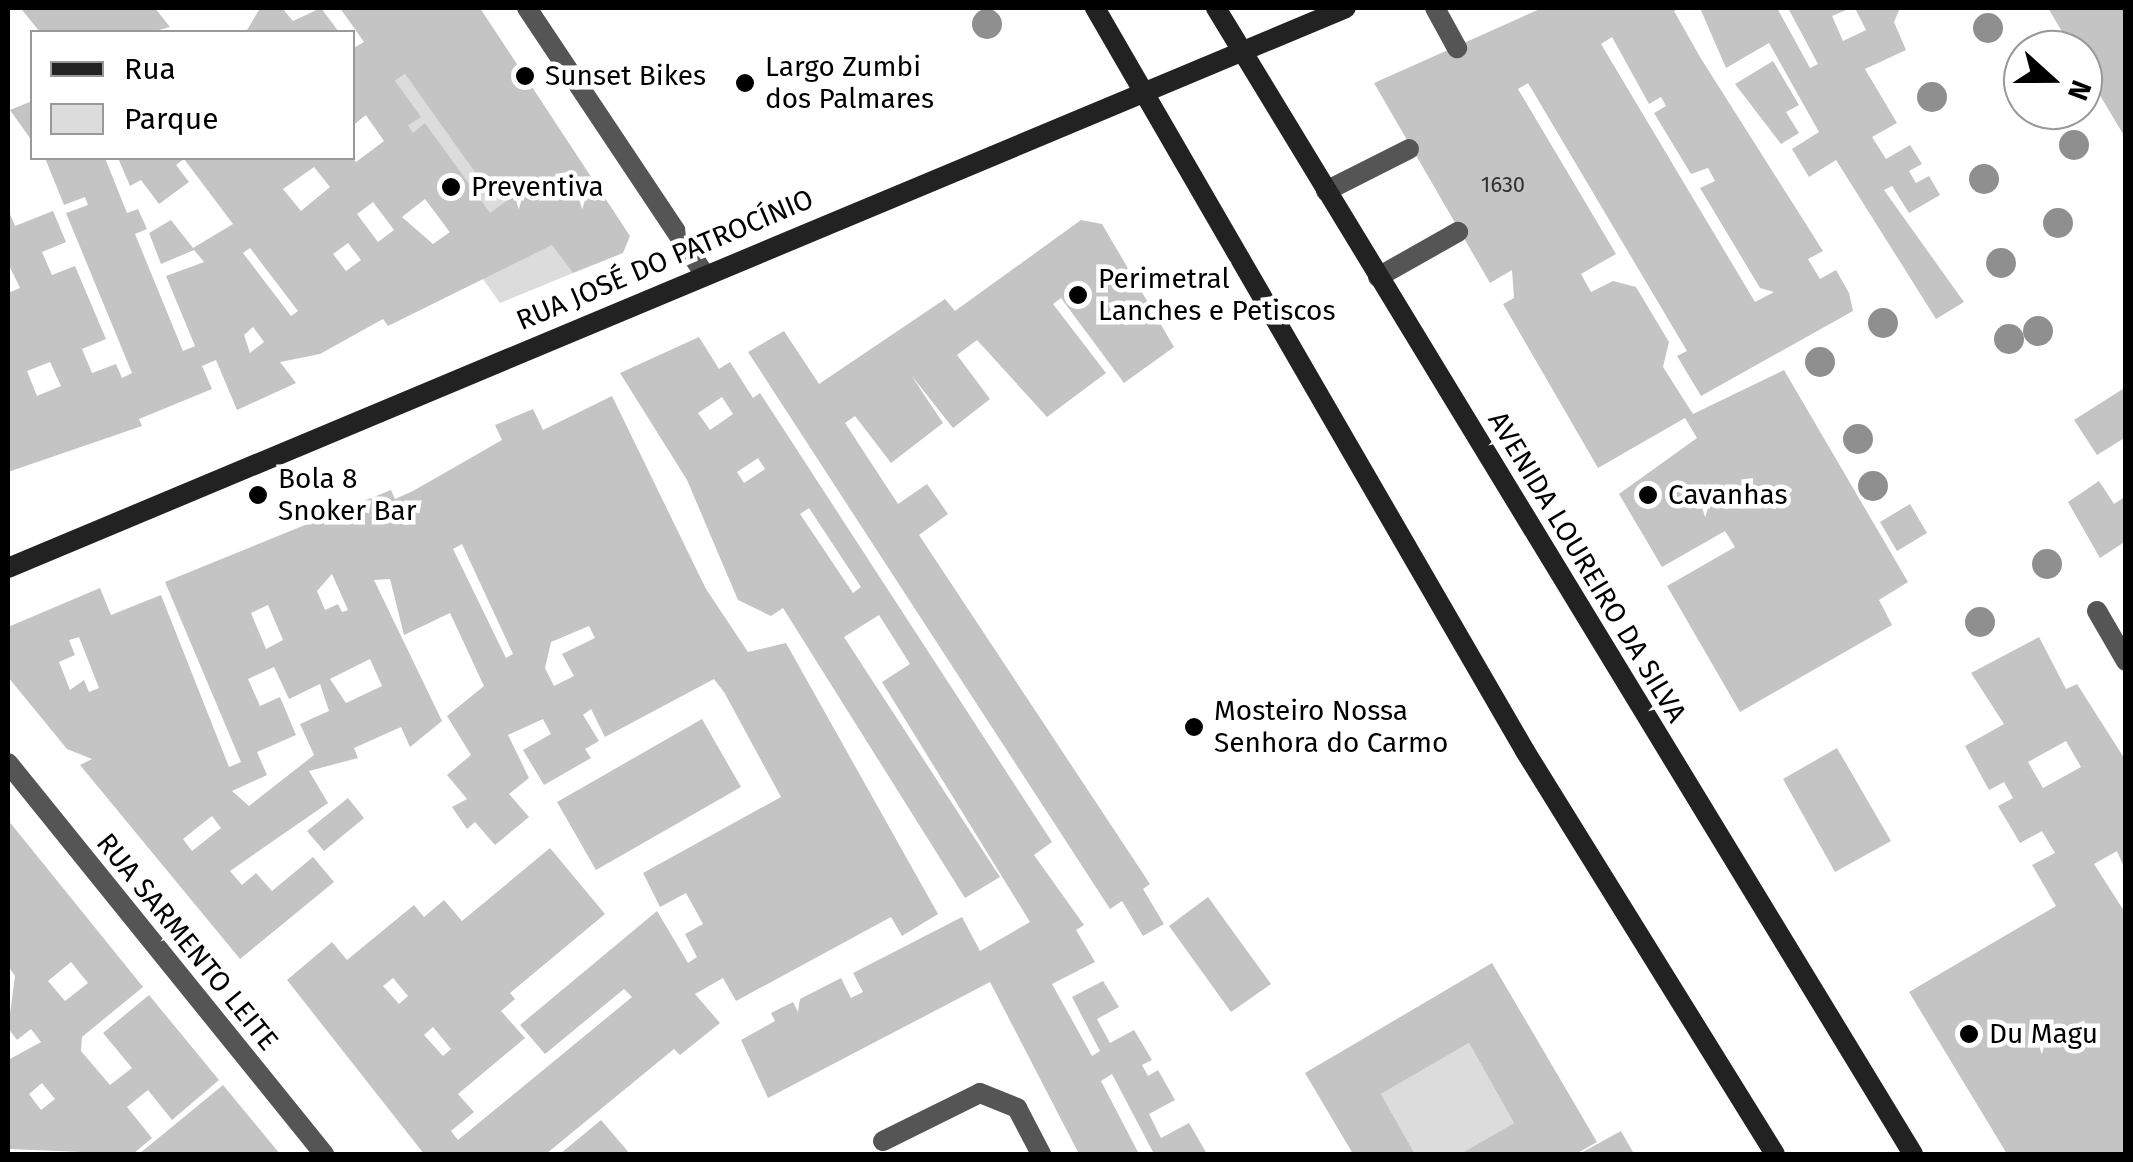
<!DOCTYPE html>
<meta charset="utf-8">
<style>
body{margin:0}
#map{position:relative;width:2133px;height:1162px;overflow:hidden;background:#fff;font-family:"Fira Sans",sans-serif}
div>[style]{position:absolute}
.green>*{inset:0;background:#dcdcdc}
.building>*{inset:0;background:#c4c4c4}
.lane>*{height:20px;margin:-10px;padding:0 10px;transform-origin:10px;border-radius:10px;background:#555}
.street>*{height:20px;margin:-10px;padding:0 10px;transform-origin:10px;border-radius:10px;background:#555}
.secondary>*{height:20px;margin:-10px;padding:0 10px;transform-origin:10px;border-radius:10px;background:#222}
.trees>*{width:30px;height:30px;margin:-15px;border-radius:50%;background:#8f8f8f}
.dots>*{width:28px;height:28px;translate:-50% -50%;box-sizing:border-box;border:5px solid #fff;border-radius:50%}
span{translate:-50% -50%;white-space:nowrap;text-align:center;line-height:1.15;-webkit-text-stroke:9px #fff;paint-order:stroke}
.number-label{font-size:22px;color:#313131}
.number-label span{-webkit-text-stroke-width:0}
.poi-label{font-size:28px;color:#000}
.left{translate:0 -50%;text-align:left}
.street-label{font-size:28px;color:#000}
.frame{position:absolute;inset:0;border:10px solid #000;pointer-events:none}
.legend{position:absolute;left:30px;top:30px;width:325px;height:130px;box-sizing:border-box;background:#fff;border:2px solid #999;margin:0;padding:12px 18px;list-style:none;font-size:30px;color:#000}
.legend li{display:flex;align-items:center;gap:20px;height:50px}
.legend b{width:50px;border:2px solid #999}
.north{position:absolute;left:2003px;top:30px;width:100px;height:100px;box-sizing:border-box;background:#fff;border:2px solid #999;border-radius:50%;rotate:111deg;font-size:28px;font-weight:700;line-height:40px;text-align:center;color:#000}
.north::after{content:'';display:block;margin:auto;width:35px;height:45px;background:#000;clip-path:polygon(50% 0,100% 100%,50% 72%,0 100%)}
</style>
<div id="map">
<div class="green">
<i style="clip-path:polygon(405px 74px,491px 192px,506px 181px,573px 273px,500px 303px,360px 107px)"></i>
<i style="clip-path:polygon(1469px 1043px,1514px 1123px,1460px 1154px,1415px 1154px,1381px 1094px)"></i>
</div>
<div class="building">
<i style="clip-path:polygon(155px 8px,170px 27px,152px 32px,40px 32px,22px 10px)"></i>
<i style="clip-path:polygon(260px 8px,282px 8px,293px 21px,321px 8px,339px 32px,246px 32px)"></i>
<i style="clip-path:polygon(evenodd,340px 8px,480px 8px,630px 236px,623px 253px,573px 273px,552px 245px,388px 326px,383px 319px,320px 354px,280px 362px,296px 383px,237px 410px,216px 360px,202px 366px,212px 389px,139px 419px,142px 426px,8px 472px,8px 293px,20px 288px,8px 263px,8px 209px,15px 226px,53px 211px,66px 242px,42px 252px,52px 275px,75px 266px,106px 339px,82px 349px,92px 373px,116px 364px,122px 378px,132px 373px,66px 213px,88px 205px,85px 197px,64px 205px,45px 158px,105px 158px,127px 213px,138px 209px,147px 229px,135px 234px,183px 351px,195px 346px,166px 276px,204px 262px,194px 250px,161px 264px,149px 233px,171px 220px,193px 248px,233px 224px,184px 159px,176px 165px,189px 182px,159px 204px,141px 180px,130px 186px,118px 158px,352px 158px,356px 162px,384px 141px,366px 115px,352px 126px,352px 49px,364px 42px,340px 8px,405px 74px,490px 193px,506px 181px,516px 194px,490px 213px,425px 123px,413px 133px,408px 125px,421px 117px,395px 81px,405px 74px,340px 8px,314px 167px,330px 187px,301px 211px,283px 189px,314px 167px,340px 8px,425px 199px,450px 232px,433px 244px,402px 217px,425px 199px,340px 8px,373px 202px,394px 230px,378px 242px,357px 214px,373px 202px,340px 8px,348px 243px,361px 260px,346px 271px,333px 254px,348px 243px,340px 8px,250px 248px,298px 311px,291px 316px,243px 253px,250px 248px,340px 8px,253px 327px,264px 342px,250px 353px,244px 335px,253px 327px,340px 8px,50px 362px,61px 386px,37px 396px,27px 371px,50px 362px)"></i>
<i style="clip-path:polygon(evenodd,1542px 8px,1680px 8px,1674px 11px,1700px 57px,1823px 251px,1808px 259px,1820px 279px,1836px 270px,1849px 293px,1853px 311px,1701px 396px,1677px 356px,1687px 351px,1528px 83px,1518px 89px,1616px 254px,1581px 274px,1591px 292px,1613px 281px,1636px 287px,1669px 342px,1663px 367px,1693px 414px,1784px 370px,1908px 582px,1879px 600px,1892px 625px,1740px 712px,1667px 586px,1735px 547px,1725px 531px,1662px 567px,1619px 494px,1697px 438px,1685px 418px,1598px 468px,1503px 304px,1514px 298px,1512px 270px,1490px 283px,1374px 83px,1542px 8px,1612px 37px,1649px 104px,1661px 97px,1666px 106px,1654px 113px,1691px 174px,1708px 168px,1715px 181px,1700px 188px,1760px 288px,1774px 292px,1755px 302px,1601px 44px,1612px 37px)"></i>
<i style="clip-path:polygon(1700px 8px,1777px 8px,1810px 68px,1818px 64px,1788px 8px,1851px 8px,1832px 16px,1843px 41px,1866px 30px,1855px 8px,1900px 8px,1894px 22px,1906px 50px,1865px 69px,1897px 123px,1872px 137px,1886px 159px,1910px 145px,1922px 164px,1909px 171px,1916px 183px,1929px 176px,1940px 195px,1909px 213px,1892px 186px,1884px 190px,1964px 302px,1936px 319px,1836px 160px,1809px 177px,1792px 149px,1819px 132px,1769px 43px,1726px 68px)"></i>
<i style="clip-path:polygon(2048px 8px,2126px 8px,2126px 139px,2083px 67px,2083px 50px,2073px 50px)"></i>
<i style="clip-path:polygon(1773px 61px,1799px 105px,1786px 112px,1799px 133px,1781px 144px,1735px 84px)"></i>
<i style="clip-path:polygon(32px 101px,32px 141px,10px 110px)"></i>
<i style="clip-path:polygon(1081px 220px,1102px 224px,1174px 347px,1124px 383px,1061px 298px,1053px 304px,1106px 373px,1047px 417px,977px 340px,957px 355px,990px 399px,953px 428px,911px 375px,943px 423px,891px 463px,855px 416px,845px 423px,898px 504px,927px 484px,948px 514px,919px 535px,1150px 884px,1143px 889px,1164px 924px,1143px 936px,1122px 901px,1110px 909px,748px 352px,784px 331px,819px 384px,945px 299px,955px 311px)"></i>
<i style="clip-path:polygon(evenodd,699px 337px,719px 369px,730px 362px,753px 398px,760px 393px,1052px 842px,1034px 855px,1084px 925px,1076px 930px,1095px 962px,1052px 984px,1092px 1056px,1100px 1051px,1072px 997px,1103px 981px,1119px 1007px,1097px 1019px,1110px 1043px,1134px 1030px,1152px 1060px,1142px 1065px,1148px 1076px,1158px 1070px,1175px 1100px,1149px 1114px,1161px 1138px,1189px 1123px,1207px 1154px,1154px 1154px,1112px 1074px,1101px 1081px,1139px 1154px,1079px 1154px,990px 982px,768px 1098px,741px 1040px,775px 1021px,771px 1013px,793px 1002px,798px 1012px,800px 999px,841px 978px,851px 998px,863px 992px,853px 973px,962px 917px,980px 951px,1030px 922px,882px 682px,910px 664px,879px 615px,844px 637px,1000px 877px,965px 898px,783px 608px,771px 616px,738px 600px,687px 480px,620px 373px,699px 337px,722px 397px,733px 414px,710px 430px,698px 413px,722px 397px,699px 337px,758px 458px,765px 469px,744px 483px,737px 472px,758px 458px,699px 337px,809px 508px,861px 587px,853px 593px,800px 514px,809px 508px)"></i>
<i style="clip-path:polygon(2126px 387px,2126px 437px,2097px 455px,2074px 420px)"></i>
<i style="clip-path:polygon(evenodd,612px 396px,706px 589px,748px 652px,786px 643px,938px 914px,902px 936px,891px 917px,736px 1001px,723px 978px,695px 994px,720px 1023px,680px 1055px,674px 1049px,546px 1154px,424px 1154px,287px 980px,332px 942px,347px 960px,414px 905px,424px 917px,444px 900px,462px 921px,550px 848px,605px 914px,510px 993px,515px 999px,501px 1011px,525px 1038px,458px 1094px,474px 1112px,451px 1131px,458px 1140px,632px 997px,624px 989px,545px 1054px,520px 1025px,657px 911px,688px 963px,697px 957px,685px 934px,703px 924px,686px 893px,660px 907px,643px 873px,781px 797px,724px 692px,714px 679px,605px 737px,591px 709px,583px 715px,599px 741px,585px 749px,591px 758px,544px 785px,523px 750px,551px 734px,543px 719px,508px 735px,529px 778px,509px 794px,529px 817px,495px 845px,475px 822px,467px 829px,452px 807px,467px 799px,447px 775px,471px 755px,447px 716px,484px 686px,450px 613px,404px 635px,390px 579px,374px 580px,442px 721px,410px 747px,401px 727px,354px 748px,358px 758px,309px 771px,328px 803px,230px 871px,242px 885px,256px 873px,272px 891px,313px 857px,334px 882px,240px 959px,80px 765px,92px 759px,67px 749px,8px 677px,8px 627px,100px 588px,111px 615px,161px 595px,229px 767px,241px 762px,165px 582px,391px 490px,395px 499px,413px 491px,502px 440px,495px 425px,533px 409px,543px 430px,612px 396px,462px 544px,513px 654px,506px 658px,453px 549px,462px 544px,612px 396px,332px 574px,348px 610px,342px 612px,338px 604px,325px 610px,317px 591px,332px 574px,612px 396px,268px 605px,283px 640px,266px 649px,251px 613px,268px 605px,612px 396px,589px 626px,595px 638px,562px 654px,574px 676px,554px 686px,545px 668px,551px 642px,589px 626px,612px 396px,79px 637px,99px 688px,89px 692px,84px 680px,70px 690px,59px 662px,75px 655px,69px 640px,79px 637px,612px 396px,370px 659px,382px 686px,346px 703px,330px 679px,370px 659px,612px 396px,274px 667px,289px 699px,320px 684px,329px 711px,300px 724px,314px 755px,249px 806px,232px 791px,267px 775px,257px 752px,296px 735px,280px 697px,260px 706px,248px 679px,274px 667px,612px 396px,212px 816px,221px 828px,192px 851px,183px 839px,212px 816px,612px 396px,393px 978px,408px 996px,399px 1004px,383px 986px,393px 978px,612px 396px,433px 1027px,451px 1049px,443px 1056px,424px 1035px,433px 1027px)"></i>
<i style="clip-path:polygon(2099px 481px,2114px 504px,2126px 496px,2126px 541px,2100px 558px,2068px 502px)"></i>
<i style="clip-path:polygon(1910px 504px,1927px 533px,1897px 551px,1880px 522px)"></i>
<i style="clip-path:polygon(evenodd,2039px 637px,2066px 689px,2077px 684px,2126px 761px,2126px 872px,2117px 851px,2094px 864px,2126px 914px,2126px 1154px,2007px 1154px,1909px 992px,2056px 906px,2032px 865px,2055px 853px,2042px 831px,2020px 843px,1998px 806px,2013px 798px,2004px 782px,1989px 790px,1965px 746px,2004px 724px,1971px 673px,2039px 637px,2066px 741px,2081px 767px,2043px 788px,2028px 762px,2066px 741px)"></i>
<i style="clip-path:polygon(702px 719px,741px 787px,596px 870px,557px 802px)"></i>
<i style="clip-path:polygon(1837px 748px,1891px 841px,1835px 872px,1783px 779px)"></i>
<i style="clip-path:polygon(348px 798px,364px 818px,324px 851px,307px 831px)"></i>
<i style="clip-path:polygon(evenodd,8px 820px,143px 987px,82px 1037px,81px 1051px,110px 1085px,132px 1068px,103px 1033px,149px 995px,219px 1080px,172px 1120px,148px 1090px,127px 1107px,152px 1138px,133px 1154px,8px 1149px,8px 1060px,41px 1042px,31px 1029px,17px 1040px,8px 1028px,15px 976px,8px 966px,8px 820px,71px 962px,88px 983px,65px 1001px,48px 981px,71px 962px,8px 820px,42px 1083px,55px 1099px,41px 1110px,29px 1094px,42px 1083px)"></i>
<i style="clip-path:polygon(1208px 897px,1271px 984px,1231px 1012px,1169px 926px)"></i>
<i style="clip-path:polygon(1492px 963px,1597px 1142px,1576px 1154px,1460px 1154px,1514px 1123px,1469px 1043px,1381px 1094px,1415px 1154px,1353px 1154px,1305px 1073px)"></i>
<i style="clip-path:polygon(223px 1085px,280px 1154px,139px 1154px)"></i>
<i style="clip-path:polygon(601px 1120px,630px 1154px,560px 1154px)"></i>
<i style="clip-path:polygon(1621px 1131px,1634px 1154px,1579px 1154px)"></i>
</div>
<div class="lane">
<i style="left:1435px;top:8px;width:46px;rotate:61.2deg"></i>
<i style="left:1326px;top:191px;width:93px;rotate:-26.8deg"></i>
<i style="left:1378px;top:277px;width:92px;rotate:-29.4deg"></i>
</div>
<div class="street">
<i style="left:527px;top:8px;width:317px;rotate:56.3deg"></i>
<i style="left:2097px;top:611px;width:58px;rotate:59.9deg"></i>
<i style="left:8px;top:763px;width:503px;rotate:51.06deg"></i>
<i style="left:883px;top:1141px;width:108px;rotate:-26.3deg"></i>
<i style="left:980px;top:1093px;width:40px;rotate:22deg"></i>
<i style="left:1017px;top:1108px;width:52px;rotate:62.4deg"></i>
</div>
<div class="secondary">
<i style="left:1095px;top:8px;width:858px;rotate:59.94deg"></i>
<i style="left:1525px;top:751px;width:474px;rotate:58.2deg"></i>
<i style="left:1216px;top:8px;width:1341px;rotate:58.69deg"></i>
<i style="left:8px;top:568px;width:1450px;rotate:-22.71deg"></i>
</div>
<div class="trees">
<i style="left:987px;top:24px"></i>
<i style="left:1988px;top:28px"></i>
<i style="left:1932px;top:97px"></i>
<i style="left:2074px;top:145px"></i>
<i style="left:1984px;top:179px"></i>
<i style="left:2058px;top:223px"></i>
<i style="left:2001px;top:263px"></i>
<i style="left:1883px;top:323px"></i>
<i style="left:2038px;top:331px"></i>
<i style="left:2009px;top:339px"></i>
<i style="left:1820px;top:362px"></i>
<i style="left:1858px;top:439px"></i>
<i style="left:1873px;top:486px"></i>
<i style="left:2047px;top:564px"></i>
<i style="left:1980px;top:622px"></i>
</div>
<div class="dots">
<i style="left:525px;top:76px;background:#000"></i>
<i style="left:745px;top:83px;background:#000"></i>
<i style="left:451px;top:187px;background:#000"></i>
<i style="left:1078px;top:295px;background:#000"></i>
<i style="left:258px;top:495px;background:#000"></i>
<i style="left:1648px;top:495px;background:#000"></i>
<i style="left:1194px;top:727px;background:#000"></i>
<i style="left:1969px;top:1034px;background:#000"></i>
</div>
<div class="number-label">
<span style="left:1503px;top:185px">1630</span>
</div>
<div class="poi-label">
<span class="left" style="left:765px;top:83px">Largo Zumbi<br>dos Palmares</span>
<span class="left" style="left:545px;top:76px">Sunset Bikes</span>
<span class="left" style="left:471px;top:187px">Preventiva</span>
<span class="left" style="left:1098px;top:295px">Perimetral<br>Lanches e Petiscos</span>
<span class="left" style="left:278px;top:495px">Bola 8<br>Snoker Bar</span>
<span class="left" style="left:1668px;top:495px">Cavanhas</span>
<span class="left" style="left:1214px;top:727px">Mosteiro Nossa<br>Senhora do Carmo</span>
<span class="left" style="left:1989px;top:1034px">Du Magu</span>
</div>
<div class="street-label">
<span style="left:665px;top:260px;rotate:-23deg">RUA JOSÉ DO PATROCÍNIO</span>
<span style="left:1587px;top:567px;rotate:59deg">AVENIDA LOUREIRO DA SILVA</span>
<span style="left:187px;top:942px;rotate:51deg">RUA SARMENTO LEITE</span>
</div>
<div class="frame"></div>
<ul class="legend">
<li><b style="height:12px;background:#222"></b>Rua</li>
<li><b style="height:28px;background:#dcdcdc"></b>Parque</li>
</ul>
<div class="north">N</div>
</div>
